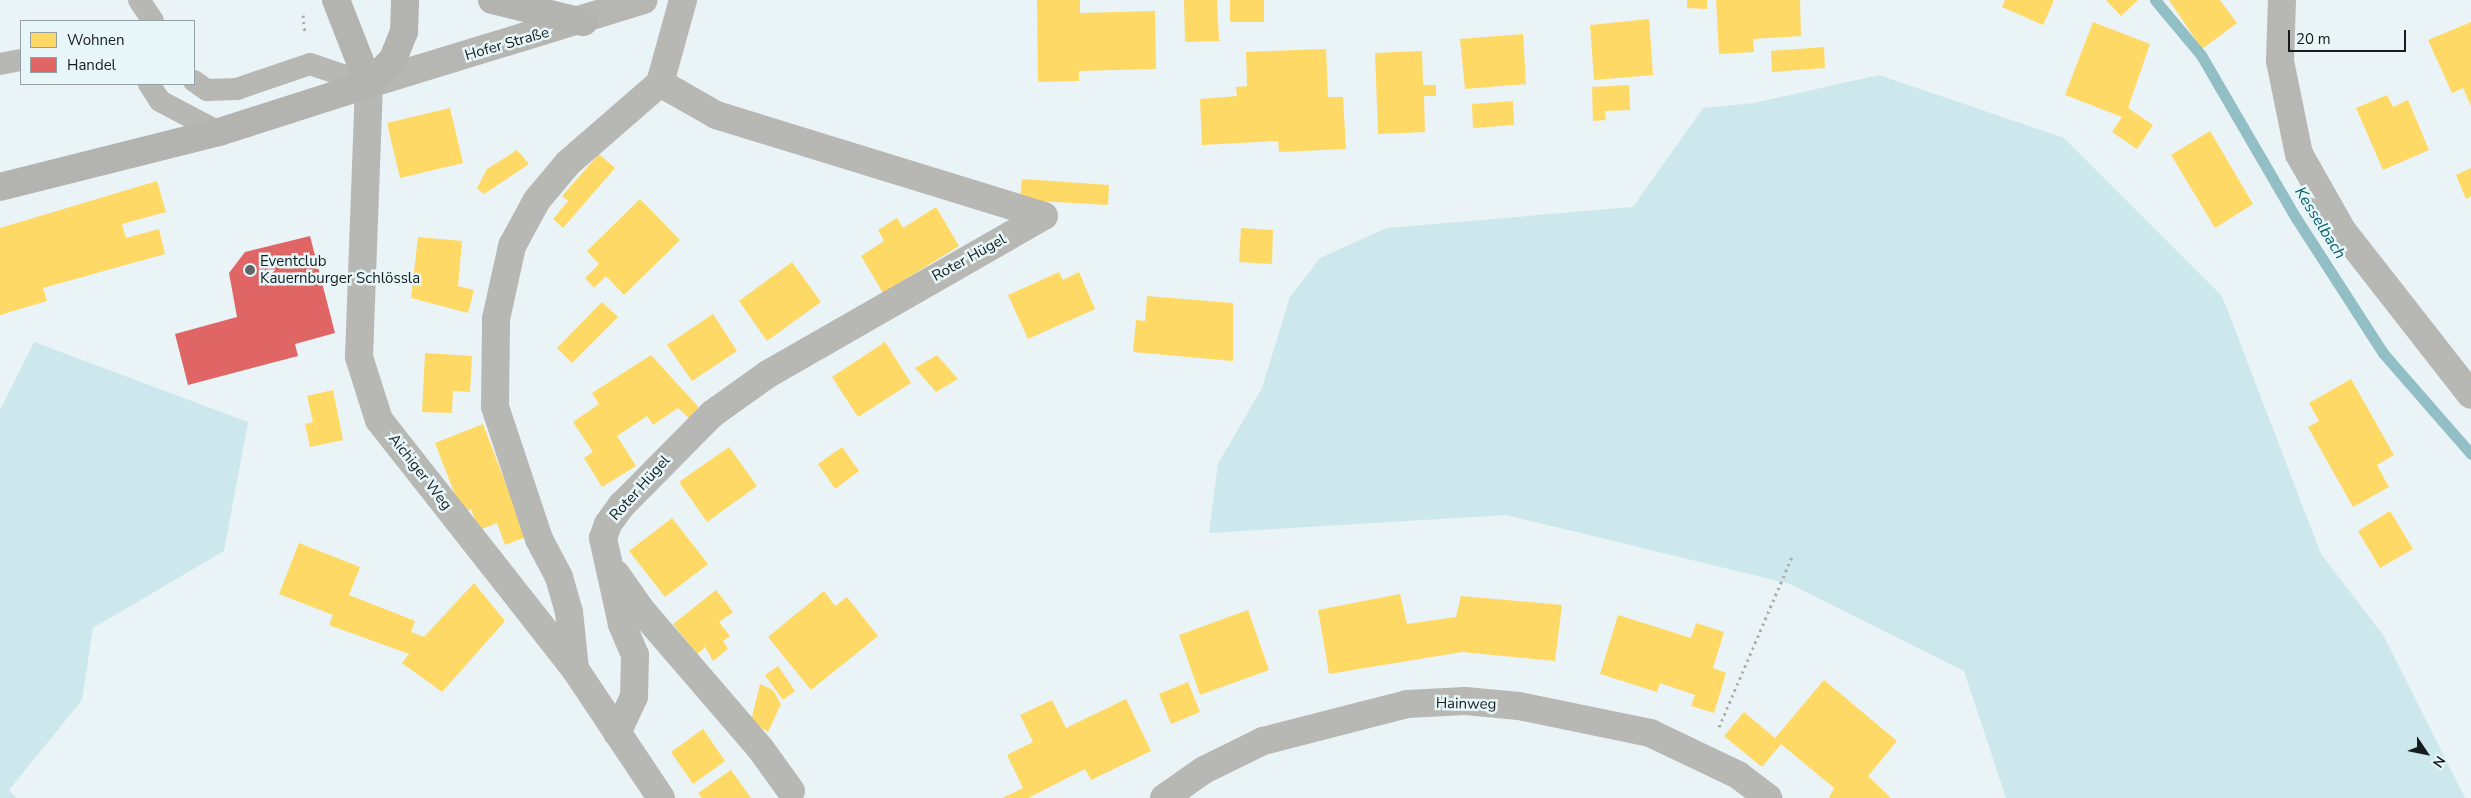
<!DOCTYPE html>
<meta charset="utf-8">
<style>
body{margin:0}
#map{position:relative;width:2471px;height:798px;overflow:hidden;background:#eaf3f5;font-family:"Nunito Sans",sans-serif}
div>[style]{position:absolute}
.green>*{inset:0;background:#cce8ed}
.homes>*{inset:0;background:#ffd966}
.shops>*{inset:0;background:#e06666}
.stream>*{height:11px;margin:-5.5px;padding:0 5.5px;transform-origin:5.5px;border-radius:5.5px;background:#92bec5}
.path>*{height:3px;margin-top:-1.5px;transform-origin:0;background:repeating-linear-gradient(90deg,#adadab 0 2.5px,transparent 0 6.5px)}
.lane>*{height:22px;margin:-11px;padding:0 11px;transform-origin:11px;border-radius:11px;background:#b7b7b3}
.street>*{height:28px;margin:-14px;padding:0 14px;transform-origin:14px;border-radius:14px;background:#b7b7b3}
.secondary>*{height:28px;margin:-14px;padding:0 14px;transform-origin:14px;border-radius:14px;background:#b6b6b2}
.highway>*{height:28px;margin:-14px;padding:0 14px;transform-origin:14px;border-radius:14px;background:#b3b3b0}
.dots>*{width:14px;height:14px;translate:-50% -50%;box-sizing:border-box;border:2px solid #e6f6f9;border-radius:50%}
span{translate:-50% -50%;white-space:nowrap;text-align:center;line-height:1.15;-webkit-text-stroke:5px #e6f6f9;paint-order:stroke}
.street-label{font-size:15px;color:#171c1d}
.poi-label{font-size:15px;color:#171c1d}
.left{translate:0 -50%;text-align:left}
.water-label{font-size:16px;color:#0a5e6a;font-style:italic}
.legend{position:absolute;left:20px;top:20px;width:175px;height:65px;box-sizing:border-box;background:#e6f6f9;border:1px solid #939fa1;margin:0;padding:6px 9px;list-style:none;font-size:15px;color:#171c1d}
.legend li{display:flex;align-items:center;gap:10px;height:25px}
.legend b{width:25px;border:1px solid #939fa1}
.north{position:absolute;left:2401px;top:728px;width:50px;height:50px;-webkit-text-stroke:4px #e6f6f9;paint-order:stroke;rotate:124deg;font-size:14px;font-weight:700;line-height:20px;text-align:center;color:#171c1d}
.north::after{content:'';display:block;margin:auto;width:18px;height:22px;background:#171c1d;clip-path:polygon(50% 0,100% 100%,50% 72%,0 100%)}
.scale{position:absolute;left:2288px;top:30px;width:118px;height:22px;box-sizing:border-box;border:2px solid #171c1d;border-top:0;padding-left:6px;font-size:15px;line-height:18px;white-space:nowrap;color:#171c1d;-webkit-text-stroke:4px #e6f6f9;paint-order:stroke}
</style>
<div id="map">
<div class="green">
<i style="clip-path:polygon(1879px 75px,2064px 138px,2222px 296px,2321px 554px,2383px 635px,2465px 798px,2006px 798px,1964px 671px,1790px 584px,1506px 515px,1209px 533px,1218px 464px,1262px 388px,1290px 297px,1320px 258px,1387px 228px,1633px 207px,1703px 108px,1754px 103px)"></i>
<i style="clip-path:polygon(34px 342px,248px 422px,224px 551px,93px 628px,82px 700px,9px 790px,17px 798px,0 798px,0 410px)"></i>
</div>
<div class="homes">
<i style="clip-path:polygon(1037px 0,1080px 0,1080px 13px,1155px 11px,1156px 69px,1079px 71px,1079px 81px,1038px 82px)"></i>
<i style="clip-path:polygon(1184px 0,1217px 0,1219px 41px,1185px 42px)"></i>
<i style="clip-path:polygon(1230px 0,1264px 0,1264px 22px,1230px 22px)"></i>
<i style="clip-path:polygon(1687px 0,1707px 0,1707px 9px,1687px 8px)"></i>
<i style="clip-path:polygon(1716px 0,1800px 0,1801px 36px,1753px 39px,1754px 52px,1719px 54px)"></i>
<i style="clip-path:polygon(2005px 0,2054px 0,2043px 25px,2002px 7px)"></i>
<i style="clip-path:polygon(2106px 0,2138px 0,2121px 16px)"></i>
<i style="clip-path:polygon(2169px 0,2220px 0,2237px 23px,2202px 49px)"></i>
<i style="clip-path:polygon(1649px 19px,1653px 75px,1594px 80px,1590px 25px)"></i>
<i style="clip-path:polygon(2093px 22px,2150px 44px,2128px 108px,2153px 125px,2137px 149px,2112px 132px,2122px 117px,2065px 95px)"></i>
<i style="clip-path:polygon(2471px 22px,2471px 106px,2463px 88px,2452px 93px,2428px 40px)"></i>
<i style="clip-path:polygon(1523px 34px,1526px 84px,1465px 89px,1460px 39px)"></i>
<i style="clip-path:polygon(1824px 47px,1825px 68px,1772px 72px,1771px 51px)"></i>
<i style="clip-path:polygon(1326px 49px,1328px 97px,1343px 97px,1346px 149px,1279px 152px,1278px 141px,1202px 145px,1200px 99px,1237px 96px,1236px 87px,1247px 86px,1246px 52px)"></i>
<i style="clip-path:polygon(1422px 51px,1423px 85px,1436px 85px,1436px 96px,1424px 96px,1425px 132px,1378px 134px,1375px 53px)"></i>
<i style="clip-path:polygon(1629px 85px,1630px 110px,1605px 111px,1606px 120px,1593px 121px,1592px 87px)"></i>
<i style="clip-path:polygon(2387px 95px,2393px 107px,2408px 100px,2429px 150px,2383px 170px,2356px 108px)"></i>
<i style="clip-path:polygon(1513px 101px,1514px 125px,1473px 128px,1472px 104px)"></i>
<i style="clip-path:polygon(450px 108px,463px 163px,400px 178px,387px 123px)"></i>
<i style="clip-path:polygon(2210px 131px,2253px 204px,2215px 228px,2171px 155px)"></i>
<i style="clip-path:polygon(517px 150px,529px 164px,484px 194px,477px 188px,487px 169px)"></i>
<i style="clip-path:polygon(599px 154px,615px 168px,563px 228px,553px 219px,568px 201px,562px 196px)"></i>
<i style="clip-path:polygon(2471px 168px,2471px 196px,2466px 199px,2456px 175px)"></i>
<i style="clip-path:polygon(1022px 179px,1109px 185px,1108px 205px,1020px 200px)"></i>
<i style="clip-path:polygon(157px 181px,166px 212px,122px 224px,126px 238px,159px 229px,165px 254px,43px 288px,47px 301px,0 315px,0 228px)"></i>
<i style="clip-path:polygon(640px 199px,680px 240px,624px 295px,606px 276px,594px 288px,585px 278px,599px 264px,587px 251px)"></i>
<i style="clip-path:polygon(936px 207px,959px 246px,883px 293px,861px 256px,884px 241px,878px 230px,897px 218px,903px 228px)"></i>
<i style="clip-path:polygon(1241px 228px,1273px 230px,1272px 264px,1239px 262px)"></i>
<i style="clip-path:polygon(418px 237px,462px 241px,458px 286px,474px 290px,468px 313px,411px 298px)"></i>
<i style="clip-path:polygon(792px 262px,821px 302px,767px 341px,739px 301px)"></i>
<i style="clip-path:polygon(1059px 272px,1063px 280px,1079px 272px,1095px 309px,1028px 339px,1008px 295px)"></i>
<i style="clip-path:polygon(1147px 296px,1233px 303px,1233px 361px,1133px 352px,1136px 320px,1145px 321px)"></i>
<i style="clip-path:polygon(602px 302px,618px 317px,572px 363px,557px 348px)"></i>
<i style="clip-path:polygon(713px 314px,737px 351px,692px 381px,667px 345px)"></i>
<i style="clip-path:polygon(885px 342px,911px 383px,858px 417px,832px 377px)"></i>
<i style="clip-path:polygon(425px 353px,472px 356px,470px 392px,453px 391px,452px 413px,422px 412px)"></i>
<i style="clip-path:polygon(651px 355px,704px 413px,694px 423px,678px 408px,653px 425px,647px 416px,617px 436px,636px 466px,602px 487px,584px 458px,593px 452px,573px 422px,599px 404px,592px 393px)"></i>
<i style="clip-path:polygon(937px 355px,958px 379px,936px 392px,915px 368px)"></i>
<i style="clip-path:polygon(2351px 379px,2394px 455px,2377px 465px,2389px 487px,2353px 507px,2308px 427px,2319px 421px,2309px 403px)"></i>
<i style="clip-path:polygon(333px 390px,343px 440px,310px 447px,305px 424px,313px 422px,307px 396px)"></i>
<i style="clip-path:polygon(483px 424px,526px 537px,505px 545px,497px 523px,479px 530px,471px 509px,462px 513px,435px 443px)"></i>
<i style="clip-path:polygon(729px 447px,757px 486px,707px 522px,679px 482px)"></i>
<i style="clip-path:polygon(842px 447px,859px 471px,835px 489px,818px 464px)"></i>
<i style="clip-path:polygon(2390px 511px,2413px 549px,2380px 568px,2358px 531px)"></i>
<i style="clip-path:polygon(672px 518px,708px 564px,665px 597px,629px 551px)"></i>
<i style="clip-path:polygon(299px 543px,360px 567px,349px 595px,415px 621px,411px 632px,424px 637px,474px 583px,505px 621px,442px 692px,402px 663px,409px 654px,329px 625px,333px 615px,279px 594px)"></i>
<i style="clip-path:polygon(716px 590px,733px 612px,719px 622px,730px 636px,723px 641px,728px 649px,713px 661px,705px 647px,697px 654px,673px 624px)"></i>
<i style="clip-path:polygon(824px 591px,835px 606px,847px 597px,878px 636px,811px 690px,768px 637px)"></i>
<i style="clip-path:polygon(1400px 594px,1407px 624px,1456px 617px,1461px 596px,1562px 605px,1555px 661px,1462px 652px,1329px 674px,1318px 610px)"></i>
<i style="clip-path:polygon(1248px 610px,1269px 670px,1200px 695px,1179px 635px)"></i>
<i style="clip-path:polygon(1618px 615px,1691px 638px,1696px 623px,1724px 632px,1713px 668px,1726px 673px,1714px 713px,1691px 706px,1695px 695px,1660px 683px,1657px 692px,1600px 674px)"></i>
<i style="clip-path:polygon(778px 666px,795px 691px,783px 700px,765px 675px)"></i>
<i style="clip-path:polygon(1824px 680px,1897px 741px,1868px 776px,1891px 798px,1829px 798px,1834px 788px,1781px 744px,1762px 767px,1724px 736px,1744px 712px,1775px 738px)"></i>
<i style="clip-path:polygon(1188px 682px,1200px 712px,1171px 724px,1159px 694px)"></i>
<i style="clip-path:polygon(760px 684px,773px 690px,781px 704px,768px 732px,751px 721px)"></i>
<i style="clip-path:polygon(1126px 699px,1151px 751px,1091px 780px,1085px 769px,1028px 798px,1002px 798px,1023px 788px,1007px 755px,1033px 742px,1020px 715px,1052px 700px,1066px 728px)"></i>
<i style="clip-path:polygon(703px 729px,725px 761px,693px 784px,671px 752px)"></i>
<i style="clip-path:polygon(731px 770px,751px 798px,702px 798px,698px 793px)"></i>
</div>
<div class="shops">
<i style="clip-path:polygon(310px 236px,335px 333px,295px 344px,298px 356px,188px 385px,175px 334px,237px 317px,229px 273px,245px 252px)"></i>
</div>
<div class="stream">
<i style="left:2155px;top:0;width:72px;rotate:50.1deg"></i>
<i style="left:2201px;top:55px;width:189px;rotate:59.8deg"></i>
<i style="left:2296px;top:218px;width:161px;rotate:57.2deg"></i>
<i style="left:2383px;top:353px;width:134px;rotate:48.9deg"></i>
</div>
<div class="path">
<i style="left:303px;top:15px;width:18px;rotate:84deg"></i>
<i style="left:1719px;top:727px;width:185px;rotate:-66.8deg"></i>
</div>
<div class="lane">
<i style="left:139px;top:0;width:25px;rotate:56deg"></i>
<i style="left:0;top:64px;width:21px;rotate:-11deg"></i>
<i style="left:194px;top:81px;width:16px;rotate:35deg"></i>
<i style="left:207px;top:90px;width:30px;rotate:-2deg"></i>
<i style="left:237px;top:89px;width:77px;rotate:-18.9deg"></i>
<i style="left:310px;top:64px;width:62px;rotate:18.7deg"></i>
<i style="left:149px;top:84px;width:20px;rotate:57deg"></i>
<i style="left:160px;top:101px;width:67px;rotate:27.7deg"></i>
</div>
<div class="street">
<i style="left:2282px;top:0;width:61px;rotate:91.9deg"></i>
<i style="left:2280px;top:61px;width:95px;rotate:78.5deg"></i>
<i style="left:2299px;top:154px;width:87px;rotate:60.5deg"></i>
<i style="left:2342px;top:230px;width:209px;rotate:52deg"></i>
<i style="left:660px;top:83px;width:64px;rotate:29.7deg"></i>
<i style="left:716px;top:115px;width:343px;rotate:17.1deg"></i>
<i style="left:369px;top:84px;width:273px;rotate:92.1deg"></i>
<i style="left:359px;top:357px;width:66px;rotate:72.4deg"></i>
<i style="left:379px;top:420px;width:317px;rotate:51.8deg"></i>
<i style="left:575px;top:669px;width:155px;rotate:56.3deg"></i>
<i style="left:616px;top:574px;width:45px;rotate:54.9deg"></i>
<i style="left:642px;top:611px;width:181px;rotate:49.3deg"></i>
<i style="left:760px;top:748px;width:53px;rotate:54.2deg"></i>
<i style="left:575px;top:669px;width:57px;rotate:-96deg"></i>
<i style="left:569px;top:612px;width:36px;rotate:-106deg"></i>
<i style="left:559px;top:577px;width:43px;rotate:-117.8deg"></i>
<i style="left:539px;top:539px;width:139px;rotate:-108.4deg"></i>
<i style="left:495px;top:407px;width:88px;rotate:-89.3deg"></i>
<i style="left:496px;top:319px;width:75px;rotate:-77.6deg"></i>
<i style="left:512px;top:246px;width:52px;rotate:-61.5deg"></i>
<i style="left:537px;top:200px;width:48px;rotate:-50deg"></i>
<i style="left:568px;top:163px;width:122px;rotate:-41deg"></i>
<i style="left:660px;top:83px;width:86px;rotate:-74.5deg"></i>
<i style="left:617px;top:733px;width:40px;rotate:-65deg"></i>
<i style="left:634px;top:697px;width:42px;rotate:-88.6deg"></i>
<i style="left:635px;top:655px;width:34px;rotate:-113deg"></i>
<i style="left:622px;top:624px;width:88px;rotate:-102.5deg"></i>
<i style="left:603px;top:538px;width:15px;rotate:-70deg"></i>
<i style="left:608px;top:524px;width:24px;rotate:-54deg"></i>
<i style="left:622px;top:505px;width:128px;rotate:-45.3deg"></i>
<i style="left:712px;top:414px;width:69px;rotate:-35.5deg"></i>
<i style="left:768px;top:374px;width:318px;rotate:-29.8deg"></i>
<i style="left:1164px;top:798px;width:49px;rotate:-35deg"></i>
<i style="left:1204px;top:770px;width:66px;rotate:-26.2deg"></i>
<i style="left:1263px;top:741px;width:149px;rotate:-14.4deg"></i>
<i style="left:1407px;top:704px;width:58px;rotate:-3deg"></i>
<i style="left:1465px;top:701px;width:54px;rotate:5.3deg"></i>
<i style="left:1519px;top:706px;width:134px;rotate:11.6deg"></i>
<i style="left:1650px;top:733px;width:98px;rotate:25.5deg"></i>
<i style="left:1738px;top:775px;width:38px;rotate:37deg"></i>
</div>
<div class="secondary">
<i style="left:369px;top:84px;width:287px;rotate:-17deg"></i>
</div>
<div class="highway">
<i style="left:336px;top:0;width:90px;rotate:68.6deg"></i>
<i style="left:492px;top:0;width:94px;rotate:13.6deg"></i>
<i style="left:0;top:187px;width:226px;rotate:-14.1deg"></i>
<i style="left:219px;top:132px;width:157px;rotate:-17.7deg"></i>
<i style="left:369px;top:84px;width:35px;rotate:-46deg"></i>
<i style="left:393px;top:59px;width:29px;rotate:-68deg"></i>
<i style="left:404px;top:32px;width:32px;rotate:-88deg"></i>
</div>
<div class="dots">
<i style="left:250px;top:270px;background:#616769"></i>
</div>
<div class="street-label">
<span style="left:507px;top:44px;rotate:-16deg">Hofer Straße</span>
<span style="left:969px;top:258px;rotate:-29deg">Roter Hügel</span>
<span style="left:420px;top:472px;rotate:52deg">Aichiger Weg</span>
<span style="left:640px;top:488px;rotate:-48deg">Roter Hügel</span>
<span style="left:1466px;top:704px;rotate:1deg">Hainweg</span>
</div>
<div class="poi-label">
<span class="left" style="left:260px;top:270px">Eventclub<br>Kauernburger Schlössla</span>
</div>
<div class="water-label">
<span style="left:2320px;top:223px;rotate:58deg">Kesselbach</span>
</div>
<ul class="legend">
<li><b style="height:14px;background:#ffd966"></b>Wohnen</li>
<li><b style="height:14px;background:#e06666"></b>Handel</li>
</ul>
<div class="north">N</div>
<div class="scale">20 m</div>
</div>
